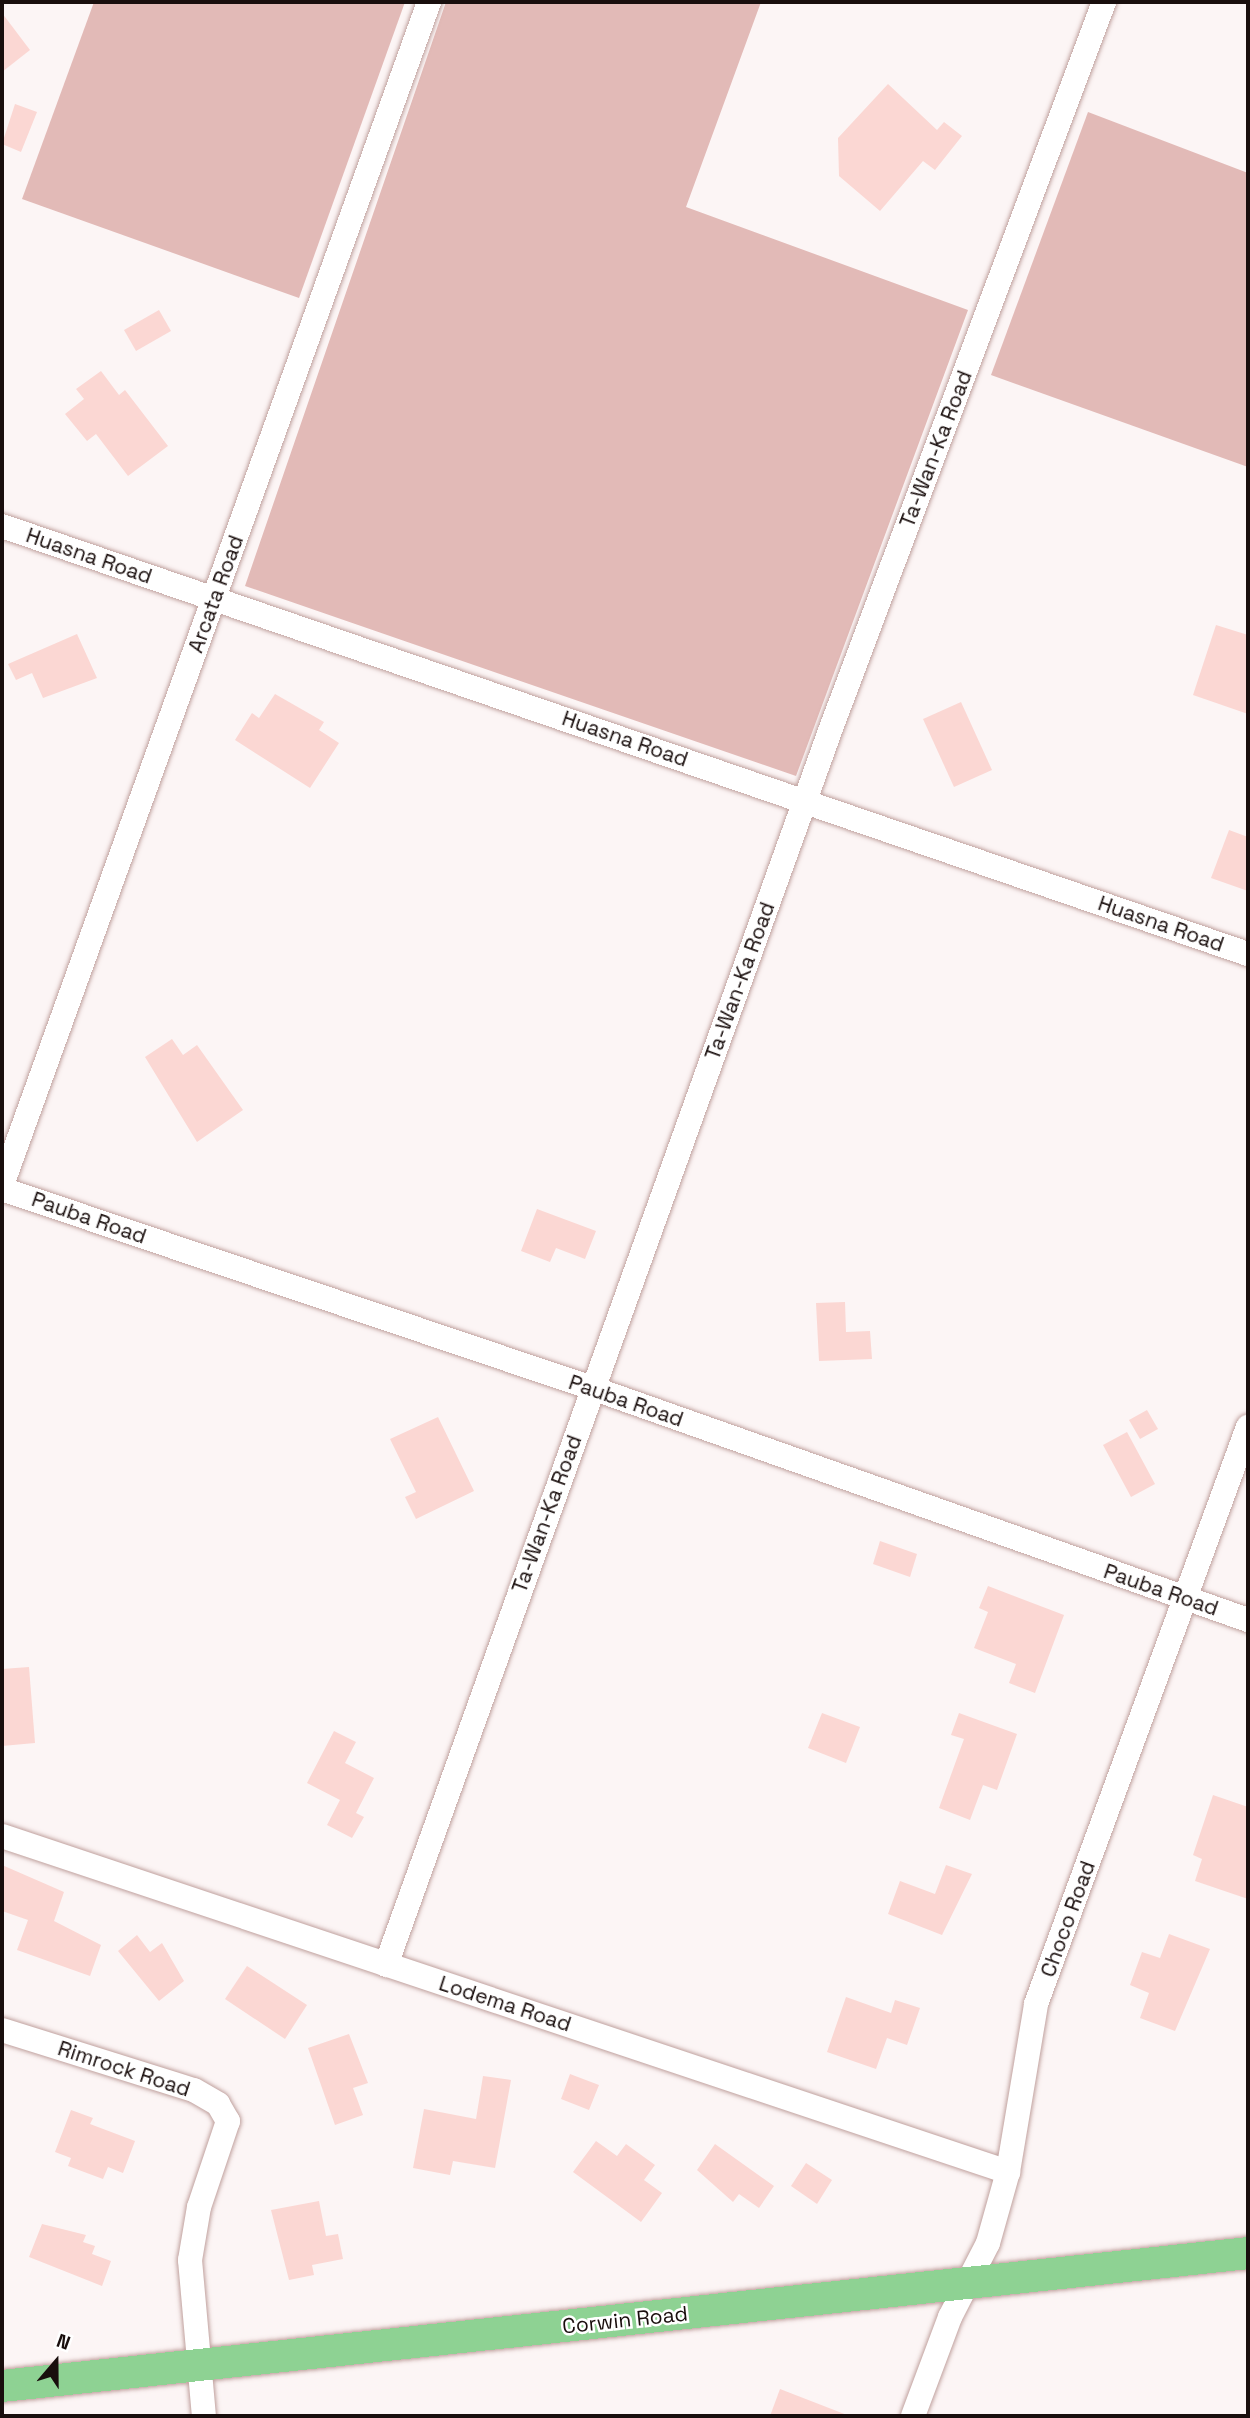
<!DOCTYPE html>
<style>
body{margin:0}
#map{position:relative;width:1250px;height:2418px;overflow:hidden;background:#fcf5f5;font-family:"Space Grotesk",sans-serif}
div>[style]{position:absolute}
.green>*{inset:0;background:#e2bab7}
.building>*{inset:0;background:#fbd7d3}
.roads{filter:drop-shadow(0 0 2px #c0a19e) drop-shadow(0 0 2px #c0a19e)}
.minor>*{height:24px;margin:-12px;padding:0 12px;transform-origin:12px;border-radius:12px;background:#fff}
.major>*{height:32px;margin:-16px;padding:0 16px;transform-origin:16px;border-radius:16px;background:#8ed293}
span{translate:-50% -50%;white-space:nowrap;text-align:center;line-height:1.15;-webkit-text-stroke:5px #fff;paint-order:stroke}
.street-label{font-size:21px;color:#190e0d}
.frame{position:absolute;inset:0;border:4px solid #190e0d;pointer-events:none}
.north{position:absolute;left:21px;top:2327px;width:70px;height:70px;-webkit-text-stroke:5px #fff;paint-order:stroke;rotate:20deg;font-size:19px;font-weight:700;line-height:28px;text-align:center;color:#190e0d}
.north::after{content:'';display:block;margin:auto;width:24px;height:32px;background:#190e0d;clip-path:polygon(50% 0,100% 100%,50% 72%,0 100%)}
</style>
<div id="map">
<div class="green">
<i style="clip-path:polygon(94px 2px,405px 2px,299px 298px,22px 199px)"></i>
<i style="clip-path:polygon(446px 2px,761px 2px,686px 207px,968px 310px,796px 776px,245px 586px)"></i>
<i style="clip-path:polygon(1088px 112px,1248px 173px,1248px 467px,991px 375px)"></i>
</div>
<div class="building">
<i style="clip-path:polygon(2px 13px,30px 50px,2px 72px)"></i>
<i style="clip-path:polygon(888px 84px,937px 130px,944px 122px,962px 136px,935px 170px,923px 161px,880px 211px,839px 176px,838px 138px)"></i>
<i style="clip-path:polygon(15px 104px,37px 112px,21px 152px,2px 144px)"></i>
<i style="clip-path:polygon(159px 310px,171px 331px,136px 351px,124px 330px)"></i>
<i style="clip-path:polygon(101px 371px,119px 395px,125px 390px,168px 446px,128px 476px,96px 434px,87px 441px,65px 414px,84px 399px,76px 389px)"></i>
<i style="clip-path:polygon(1216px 625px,1248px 635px,1248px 714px,1193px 695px)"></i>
<i style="clip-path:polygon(77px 634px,97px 678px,43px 698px,32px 673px,16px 680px,8px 664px)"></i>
<i style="clip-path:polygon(275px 694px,324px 722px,319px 730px,339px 743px,310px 788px,235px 740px,252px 713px,259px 718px)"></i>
<i style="clip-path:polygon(961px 702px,992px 770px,954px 787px,923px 719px)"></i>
<i style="clip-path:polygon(1229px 830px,1248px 837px,1248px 891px,1211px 878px)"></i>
<i style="clip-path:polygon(172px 1039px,183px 1055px,197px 1045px,243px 1110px,197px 1142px,145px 1057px)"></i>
<i style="clip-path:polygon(537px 1209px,596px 1231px,585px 1259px,556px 1248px,550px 1262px,521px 1251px)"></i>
<i style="clip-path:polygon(845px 1302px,846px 1332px,870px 1331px,872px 1359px,819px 1361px,816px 1303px)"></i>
<i style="clip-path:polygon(1147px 1410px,1158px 1429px,1140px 1439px,1129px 1420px)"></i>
<i style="clip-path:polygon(438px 1417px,474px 1491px,416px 1519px,405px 1497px,416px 1492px,390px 1439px)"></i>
<i style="clip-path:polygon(1127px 1432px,1155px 1484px,1131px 1497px,1103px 1445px)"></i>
<i style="clip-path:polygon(880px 1541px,917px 1554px,910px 1577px,873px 1564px)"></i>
<i style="clip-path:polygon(988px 1586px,1064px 1615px,1035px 1693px,1009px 1683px,1016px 1664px,974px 1648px,988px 1612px,979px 1608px)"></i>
<i style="clip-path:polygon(29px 1667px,35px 1743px,2px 1746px,2px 1669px)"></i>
<i style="clip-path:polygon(822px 1713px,860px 1727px,846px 1763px,808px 1748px)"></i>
<i style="clip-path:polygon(959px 1713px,1017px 1734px,997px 1790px,983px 1785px,970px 1820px,939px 1808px,964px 1739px,951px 1735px)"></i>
<i style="clip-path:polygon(334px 1731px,356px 1742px,345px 1763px,374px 1778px,356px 1813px,364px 1817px,352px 1838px,327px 1825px,340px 1800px,307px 1783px)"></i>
<i style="clip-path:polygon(1213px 1795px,1248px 1807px,1248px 1899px,1195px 1881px,1202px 1859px,1193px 1855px)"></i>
<i style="clip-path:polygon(2px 1865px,64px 1892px,54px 1921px,101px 1945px,90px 1976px,17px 1950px,28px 1920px,2px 1911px)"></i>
<i style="clip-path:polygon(946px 1865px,972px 1874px,942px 1935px,888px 1914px,900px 1881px,935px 1894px)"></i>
<i style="clip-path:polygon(1169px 1934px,1210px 1949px,1175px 2031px,1140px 2018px,1149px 1993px,1130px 1985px,1142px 1952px,1160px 1958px)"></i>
<i style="clip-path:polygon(137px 1935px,150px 1952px,162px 1943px,184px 1981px,159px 2001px,118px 1951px)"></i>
<i style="clip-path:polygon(247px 1966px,307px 2005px,285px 2039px,225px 1999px)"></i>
<i style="clip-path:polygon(846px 1997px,891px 2013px,895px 2000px,920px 2008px,907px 2045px,887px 2038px,876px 2069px,827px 2052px)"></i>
<i style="clip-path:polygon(349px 2034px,368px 2083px,353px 2088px,363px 2115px,335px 2125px,308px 2048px)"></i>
<i style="clip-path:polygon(570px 2074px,599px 2085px,589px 2110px,561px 2099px)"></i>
<i style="clip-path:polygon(483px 2076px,511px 2080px,495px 2168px,453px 2161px,450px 2175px,413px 2168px,424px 2109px,476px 2119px)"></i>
<i style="clip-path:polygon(71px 2110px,93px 2118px,90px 2124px,135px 2141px,123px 2173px,108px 2167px,103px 2179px,68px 2166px,71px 2158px,55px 2152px)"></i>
<i style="clip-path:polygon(596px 2141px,617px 2156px,626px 2144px,655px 2165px,644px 2180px,662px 2193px,641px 2222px,573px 2172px)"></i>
<i style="clip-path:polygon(715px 2144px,774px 2186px,759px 2208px,739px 2194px,733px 2202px,697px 2170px)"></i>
<i style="clip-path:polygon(806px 2163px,832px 2180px,817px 2204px,791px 2186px)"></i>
<i style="clip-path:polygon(319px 2201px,326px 2236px,338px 2234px,343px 2259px,312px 2265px,314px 2275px,289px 2280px,271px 2210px)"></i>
<i style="clip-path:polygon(42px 2224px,86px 2235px,83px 2242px,95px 2246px,92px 2254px,111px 2261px,102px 2286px,29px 2257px)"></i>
<i style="clip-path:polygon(780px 2389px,847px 2415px,847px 2416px,770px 2416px)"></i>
</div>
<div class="roads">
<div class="minor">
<i style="left:2px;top:526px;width:1317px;rotate:18.96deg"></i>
<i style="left:2px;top:1185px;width:1258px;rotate:-70.15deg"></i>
<i style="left:2px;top:1189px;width:623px;rotate:18.64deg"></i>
<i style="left:592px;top:1388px;width:696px;rotate:19.48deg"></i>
<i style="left:2px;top:1836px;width:1061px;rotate:18.47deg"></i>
<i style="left:386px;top:1965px;width:1311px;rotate:-70.21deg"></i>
<i style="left:830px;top:731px;width:779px;rotate:-69.4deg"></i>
<i style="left:2px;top:2030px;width:201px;rotate:17.4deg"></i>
<i style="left:194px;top:2090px;width:28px;rotate:30deg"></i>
<i style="left:218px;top:2104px;width:20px;rotate:60deg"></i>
<i style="left:228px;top:2121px;width:91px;rotate:108.6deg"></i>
<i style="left:199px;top:2207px;width:54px;rotate:99.6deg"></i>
<i style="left:190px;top:2260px;width:157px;rotate:84.9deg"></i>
<i style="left:913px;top:2416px;width:106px;rotate:-69.5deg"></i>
<i style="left:950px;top:2317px;width:83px;rotate:-62.8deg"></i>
<i style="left:988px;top:2243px;width:74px;rotate:-74.3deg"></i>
<i style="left:1008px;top:2172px;width:170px;rotate:-80.5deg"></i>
<i style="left:1036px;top:2004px;width:615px;rotate:-69.83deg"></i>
</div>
<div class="major">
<i style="left:2px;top:2386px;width:1253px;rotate:-6.09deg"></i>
</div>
</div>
<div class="street-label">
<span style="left:936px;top:449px;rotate:-69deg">Ta-Wan-Ka Road</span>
<span style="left:89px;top:556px;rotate:19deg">Huasna Road</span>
<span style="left:216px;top:594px;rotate:-70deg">Arcata Road</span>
<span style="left:625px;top:739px;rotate:19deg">Huasna Road</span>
<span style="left:1161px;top:924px;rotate:19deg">Huasna Road</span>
<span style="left:740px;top:981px;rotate:-70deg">Ta-Wan-Ka Road</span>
<span style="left:89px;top:1218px;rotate:19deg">Pauba Road</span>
<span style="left:626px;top:1401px;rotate:19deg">Pauba Road</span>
<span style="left:547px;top:1514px;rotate:-70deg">Ta-Wan-Ka Road</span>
<span style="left:1161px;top:1590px;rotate:19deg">Pauba Road</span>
<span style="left:1068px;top:1919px;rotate:-70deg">Choco Road</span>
<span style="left:505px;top:2004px;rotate:18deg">Lodema Road</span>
<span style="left:124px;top:2069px;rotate:18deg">Rimrock Road</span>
<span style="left:625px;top:2320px;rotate:-6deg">Corwin Road</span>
</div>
<div class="frame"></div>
<div class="north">N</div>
</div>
